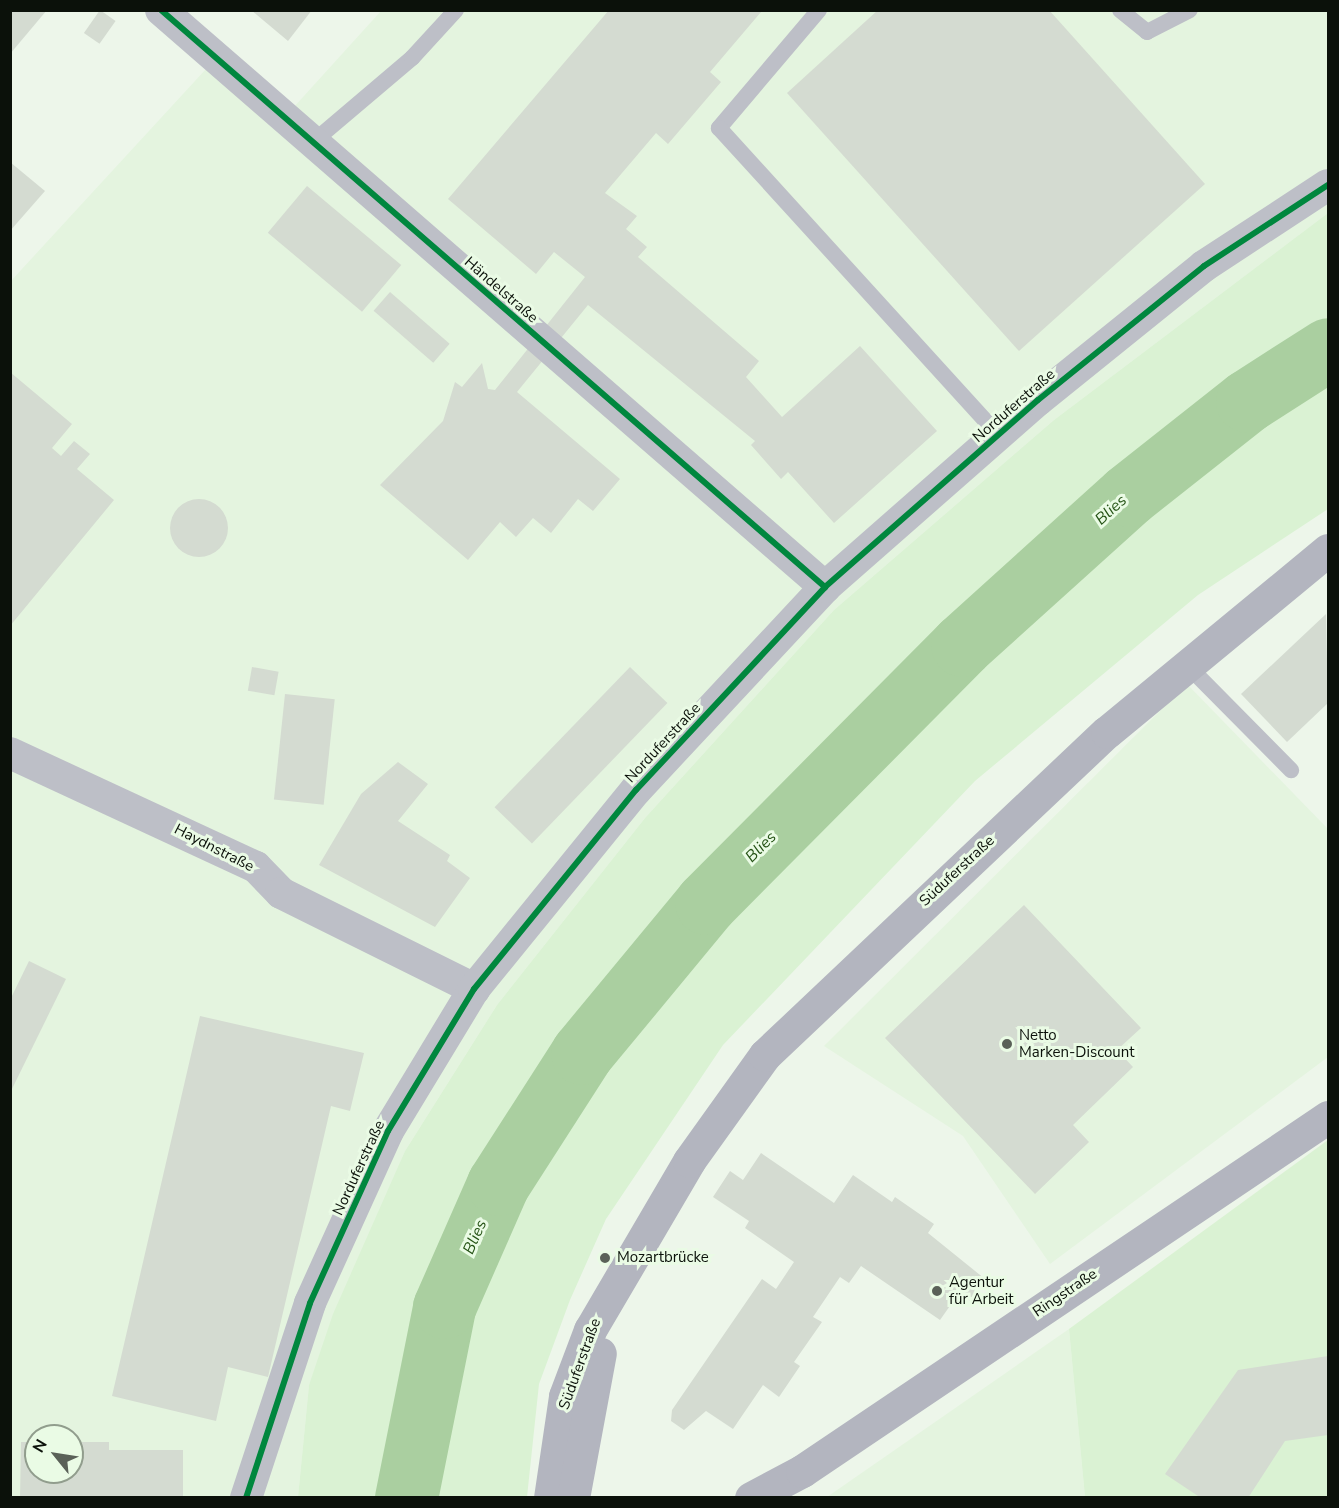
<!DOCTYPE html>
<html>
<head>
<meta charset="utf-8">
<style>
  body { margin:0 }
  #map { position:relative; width:1339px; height:1508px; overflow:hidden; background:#edf6ea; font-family:"Nunito Sans",sans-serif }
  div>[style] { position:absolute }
  .built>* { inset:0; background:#e4f4df }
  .green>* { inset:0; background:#daf2d3 }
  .river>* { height:63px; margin:-31.5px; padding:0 31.5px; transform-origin:31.5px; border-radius:31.5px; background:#aacfa0 }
  .building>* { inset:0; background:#d4dbd1; transform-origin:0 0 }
  .round { border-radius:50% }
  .lane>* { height:16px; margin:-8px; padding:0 8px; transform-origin:8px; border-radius:8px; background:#bdbfc7 }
  .street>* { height:32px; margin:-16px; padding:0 16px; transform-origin:16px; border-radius:16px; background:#bdbfc7 }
  .secondary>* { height:33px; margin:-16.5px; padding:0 16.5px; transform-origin:16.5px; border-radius:16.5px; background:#b3b5bf }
  .cycleway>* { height:6px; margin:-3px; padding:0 3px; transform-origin:3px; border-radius:3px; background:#00873e }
  .dots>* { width:16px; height:16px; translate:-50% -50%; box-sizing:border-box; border:3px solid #eafbe5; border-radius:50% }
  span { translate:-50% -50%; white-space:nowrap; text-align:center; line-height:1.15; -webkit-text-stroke:6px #eafbe5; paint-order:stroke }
  .street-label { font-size:15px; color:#0b110a }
  .poi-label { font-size:15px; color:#0b110a }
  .left { translate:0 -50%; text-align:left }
  .water-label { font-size:16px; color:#245214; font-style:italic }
  .frame { position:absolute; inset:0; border:12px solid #0b110a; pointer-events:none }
  .north { position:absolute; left:24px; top:1424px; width:60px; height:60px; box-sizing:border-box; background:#eafbe5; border:2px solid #919d8d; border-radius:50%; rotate:300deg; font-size:16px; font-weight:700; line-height:24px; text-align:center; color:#0b110a }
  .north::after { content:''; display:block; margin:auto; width:21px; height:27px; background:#5a6158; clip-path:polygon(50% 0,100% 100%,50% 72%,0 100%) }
</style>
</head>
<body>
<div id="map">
  <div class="built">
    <i style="clip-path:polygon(evenodd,381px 11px,1328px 11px,1328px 213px,1054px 420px,834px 610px,645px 818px,497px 1005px,405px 1151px,309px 1385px,298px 1497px,11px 1497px,10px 282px,206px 69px,274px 129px,381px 11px,36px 1436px,72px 1436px,72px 1472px,36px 1472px,36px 1436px)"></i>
    <i style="clip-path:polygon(1187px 684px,1328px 829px,1328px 1057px,1050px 1264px,963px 1136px,824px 1046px)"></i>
    <i style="clip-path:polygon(1069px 1329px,1085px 1497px,827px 1497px)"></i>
  </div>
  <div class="green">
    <i style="clip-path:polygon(1328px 213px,1328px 509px,1198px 595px,975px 781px,723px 1045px,606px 1219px,570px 1300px,539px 1384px,527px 1497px,298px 1497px,309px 1385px,333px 1314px,405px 1151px,497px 1005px,645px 818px,834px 610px,1054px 420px)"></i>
    <i style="clip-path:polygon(1328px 1140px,1328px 1497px,1085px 1497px,1069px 1329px)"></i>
  </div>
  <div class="river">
    <i style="left:406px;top:1498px;width:195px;rotate:-78.7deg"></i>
    <i style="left:444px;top:1307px;width:134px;rotate:-66.3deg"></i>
    <i style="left:498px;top:1184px;width:156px;rotate:-57.3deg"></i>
    <i style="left:582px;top:1053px;width:195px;rotate:-50.4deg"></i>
    <i style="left:706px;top:903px;width:363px;rotate:-45.2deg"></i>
    <i style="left:962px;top:645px;width:224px;rotate:-42.1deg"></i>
    <i style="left:1128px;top:495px;width:152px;rotate:-38.3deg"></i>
    <i style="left:1247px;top:401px;width:96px;rotate:-32.7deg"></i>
  </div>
  <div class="building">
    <i style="clip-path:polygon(10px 10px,47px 10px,10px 54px)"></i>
    <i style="left:100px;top:10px;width:19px;height:28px;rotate:35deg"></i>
    <i style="clip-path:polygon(251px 10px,312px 10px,288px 41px)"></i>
    <i style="clip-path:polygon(609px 10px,761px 12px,710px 72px,721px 82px,668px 144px,656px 133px,605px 193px,637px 216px,626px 229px,647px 247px,638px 257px,759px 361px,746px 377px,782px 417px,860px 346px,937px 431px,834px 523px,788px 472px,781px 479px,751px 445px,755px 441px,588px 305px,517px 392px,620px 479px,593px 511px,578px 499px,551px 533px,533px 518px,516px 537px,500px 522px,468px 560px,380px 485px,443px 421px,455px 382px,462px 387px,482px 363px,488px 389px,495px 390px,585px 277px,554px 252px,536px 274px,448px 199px)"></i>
    <i style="clip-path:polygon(878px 10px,1049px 10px,1205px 184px,1019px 351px,787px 93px)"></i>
    <i style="clip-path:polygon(10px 162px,45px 191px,10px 231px)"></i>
    <i style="left:307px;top:186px;width:123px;height:61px;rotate:40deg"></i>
    <i style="left:390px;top:292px;width:79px;height:25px;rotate:41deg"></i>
    <i style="clip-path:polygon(10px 372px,72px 424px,52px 448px,61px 456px,74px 441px,90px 454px,77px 469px,114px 500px,10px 626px)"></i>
    <i class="round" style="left:170px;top:499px;width:58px;height:58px"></i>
    <i style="clip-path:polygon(1326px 614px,1328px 703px,1287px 742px,1241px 694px)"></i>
    <i style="left:252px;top:667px;width:27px;height:24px;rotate:10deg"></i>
    <i style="left:630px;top:667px;width:52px;height:195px;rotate:44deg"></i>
    <i style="left:285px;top:694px;width:50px;height:106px;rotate:6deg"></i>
    <i style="clip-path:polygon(398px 762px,428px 784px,398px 821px,450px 855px,447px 861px,470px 878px,435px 927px,319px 865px,361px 794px)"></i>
    <i style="clip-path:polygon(1024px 905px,1141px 1028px,1117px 1050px,1133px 1067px,1073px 1125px,1089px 1142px,1035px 1194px,885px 1038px)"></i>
    <i style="clip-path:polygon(29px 961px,66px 979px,10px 1093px,10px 1000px)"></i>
    <i style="clip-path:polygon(200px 1016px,364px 1053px,350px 1111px,331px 1106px,268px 1377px,228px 1367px,216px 1421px,112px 1396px)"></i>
    <i style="clip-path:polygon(761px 1153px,834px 1203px,853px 1175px,892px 1202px,895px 1197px,934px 1224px,928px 1233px,985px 1279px,970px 1301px,959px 1293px,940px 1320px,861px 1266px,849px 1283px,840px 1277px,813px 1317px,822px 1322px,794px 1362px,800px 1366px,779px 1397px,763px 1385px,733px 1429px,706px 1411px,684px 1430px,671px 1421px,672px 1410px,762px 1279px,776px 1289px,794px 1262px,745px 1228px,749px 1221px,713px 1197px,730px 1171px,743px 1180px)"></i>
    <i style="clip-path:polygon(1328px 1356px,1328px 1435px,1285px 1441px,1248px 1498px,1201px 1498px,1165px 1474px,1238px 1370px)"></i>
    <i style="clip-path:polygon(21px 1442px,36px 1442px,36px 1472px,72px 1472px,72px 1442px,109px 1442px,109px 1450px,183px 1450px,183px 1498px,20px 1498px)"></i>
  </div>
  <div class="lane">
    <i style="left:819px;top:10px;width:155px;rotate:130.3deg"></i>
    <i style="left:719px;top:128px;width:415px;rotate:47.7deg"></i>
    <i style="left:1120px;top:10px;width:35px;rotate:39deg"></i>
    <i style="left:1147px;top:32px;width:48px;rotate:-27.1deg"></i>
    <i style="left:313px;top:142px;width:130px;rotate:-40.3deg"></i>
    <i style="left:412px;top:58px;width:65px;rotate:-47.5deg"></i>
    <i style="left:1185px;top:663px;width:151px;rotate:45.3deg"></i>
  </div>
  <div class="street">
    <i style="left:161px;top:10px;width:880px;rotate:40.99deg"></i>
    <i style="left:10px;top:753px;width:271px;rotate:24.9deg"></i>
    <i style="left:256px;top:867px;width:36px;rotate:46deg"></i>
    <i style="left:281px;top:893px;width:216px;rotate:26.4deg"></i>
    <i style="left:246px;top:1498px;width:205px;rotate:-71.8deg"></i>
    <i style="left:310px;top:1303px;width:189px;rotate:-65.6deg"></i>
    <i style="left:388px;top:1131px;width:166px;rotate:-58.8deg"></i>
    <i style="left:474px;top:989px;width:257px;rotate:-50.9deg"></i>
    <i style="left:636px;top:790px;width:277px;rotate:-47deg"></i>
    <i style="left:825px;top:587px;width:283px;rotate:-41.3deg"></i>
    <i style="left:1038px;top:400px;width:213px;rotate:-38.9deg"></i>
    <i style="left:1204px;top:266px;width:148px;rotate:-33.2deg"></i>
  </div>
  <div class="secondary">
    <i style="left:550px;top:1498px;width:103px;rotate:-81.6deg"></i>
    <i style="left:565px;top:1396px;width:71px;rotate:-69.3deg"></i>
    <i style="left:590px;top:1330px;width:196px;rotate:-59.6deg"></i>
    <i style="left:689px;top:1161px;width:130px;rotate:-54.4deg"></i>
    <i style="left:765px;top:1055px;width:470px;rotate:-43.4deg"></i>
    <i style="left:1107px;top:732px;width:286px;rotate:-39.5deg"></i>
    <i style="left:573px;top:1498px;width:147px;rotate:-79.5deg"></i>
    <i style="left:751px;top:1498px;width:58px;rotate:-27.9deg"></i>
    <i style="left:802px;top:1471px;width:634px;rotate:-33.94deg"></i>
  </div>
  <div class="cycleway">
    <i style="left:161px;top:10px;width:880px;rotate:40.99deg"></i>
    <i style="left:246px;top:1498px;width:205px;rotate:-71.8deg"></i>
    <i style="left:310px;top:1303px;width:189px;rotate:-65.6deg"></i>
    <i style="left:388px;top:1131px;width:166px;rotate:-58.8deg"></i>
    <i style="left:474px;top:989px;width:257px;rotate:-50.9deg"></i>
    <i style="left:636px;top:790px;width:277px;rotate:-47deg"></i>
    <i style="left:825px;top:587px;width:283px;rotate:-41.3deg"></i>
    <i style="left:1038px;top:400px;width:213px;rotate:-38.9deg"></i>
    <i style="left:1204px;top:266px;width:148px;rotate:-33.2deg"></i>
  </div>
  <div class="dots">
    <i style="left:1007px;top:1044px;background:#5a6158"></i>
    <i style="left:605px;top:1258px;background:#5a6158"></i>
    <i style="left:937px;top:1291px;background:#5a6158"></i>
  </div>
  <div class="street-label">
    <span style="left:501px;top:290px;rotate:41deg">Händelstraße</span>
    <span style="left:1014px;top:406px;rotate:-41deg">Norduferstraße</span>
    <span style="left:663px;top:743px;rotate:-47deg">Norduferstraße</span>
    <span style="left:214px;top:848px;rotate:27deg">Haydnstraße</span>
    <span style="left:957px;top:871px;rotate:-43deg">Süduferstraße</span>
    <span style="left:359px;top:1168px;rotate:-65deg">Norduferstraße</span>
    <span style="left:1065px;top:1293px;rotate:-34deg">Ringstraße</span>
    <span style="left:580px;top:1364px;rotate:-70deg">Süduferstraße</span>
  </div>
  <div class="poi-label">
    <span class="left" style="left:1019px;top:1044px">Netto<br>Marken-Discount</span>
    <span class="left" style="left:617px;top:1258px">Mozartbrücke</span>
    <span class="left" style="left:949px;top:1291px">Agentur<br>für Arbeit</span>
  </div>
  <div class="water-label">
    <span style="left:1111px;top:510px;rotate:-42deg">Blies</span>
    <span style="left:761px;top:847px;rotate:-45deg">Blies</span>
    <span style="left:475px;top:1237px;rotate:-66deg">Blies</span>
  </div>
  <div class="frame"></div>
  <div class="north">N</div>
</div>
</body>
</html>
